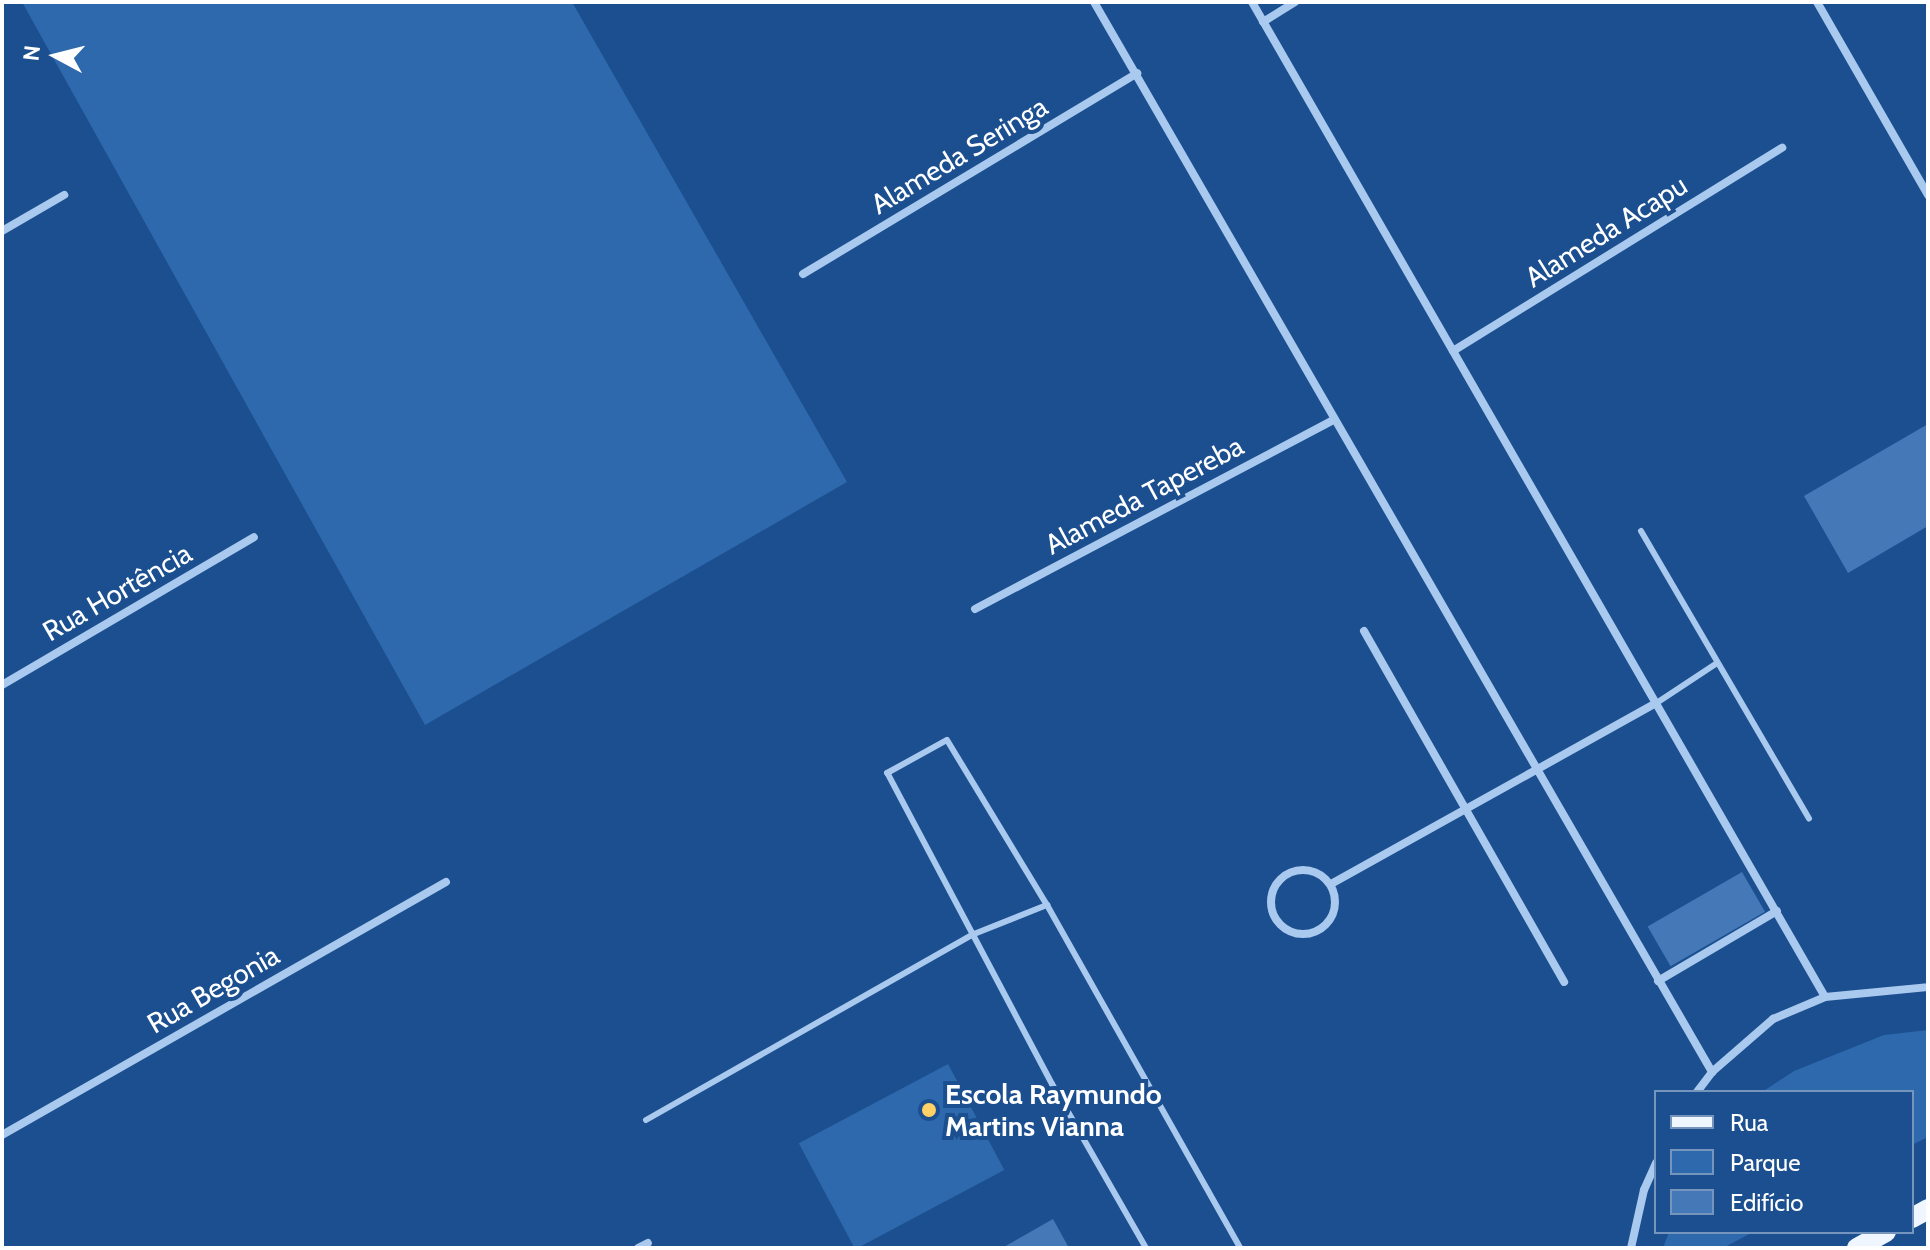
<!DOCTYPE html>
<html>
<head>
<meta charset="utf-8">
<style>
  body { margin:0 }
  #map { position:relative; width:1930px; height:1250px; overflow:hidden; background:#1b4f8f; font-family:Cabin,sans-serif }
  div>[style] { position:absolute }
  .green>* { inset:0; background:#2e69ad; transform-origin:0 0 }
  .building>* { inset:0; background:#4478b7; transform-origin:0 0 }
  .lane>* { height:6px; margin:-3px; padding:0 3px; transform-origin:3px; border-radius:3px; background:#a9c9ee }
  .street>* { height:8px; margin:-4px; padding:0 4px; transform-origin:4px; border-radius:4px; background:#a9c9ee }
  .street>.ring { margin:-4px; padding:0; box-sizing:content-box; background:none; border:8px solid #a9c9ee; border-radius:50% }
  .primary>* { height:20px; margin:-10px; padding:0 10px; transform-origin:10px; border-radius:10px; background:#f0f6ff }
  .dots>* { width:22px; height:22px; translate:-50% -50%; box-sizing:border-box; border:4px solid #1b4f8f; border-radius:50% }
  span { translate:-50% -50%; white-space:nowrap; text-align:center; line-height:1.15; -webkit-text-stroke:8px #1b4f8f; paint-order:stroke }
  .street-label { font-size:28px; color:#fff }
  .poi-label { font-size:28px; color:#fff; font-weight:700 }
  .left { translate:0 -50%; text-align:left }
  .frame { position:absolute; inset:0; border:4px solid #fff; pointer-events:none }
  .legend { position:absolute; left:1654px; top:1090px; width:260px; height:144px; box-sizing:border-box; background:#1b4f8f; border:2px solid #7695bc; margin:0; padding:10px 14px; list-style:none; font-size:24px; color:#fff }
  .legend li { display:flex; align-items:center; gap:16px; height:40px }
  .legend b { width:40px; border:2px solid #7695bc }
  .north { position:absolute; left:16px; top:16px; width:80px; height:80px; -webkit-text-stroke:6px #1b4f8f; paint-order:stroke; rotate:277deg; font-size:22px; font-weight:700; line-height:32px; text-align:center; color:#fff }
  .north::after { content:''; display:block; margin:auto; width:28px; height:36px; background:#fff; clip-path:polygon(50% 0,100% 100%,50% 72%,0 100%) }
</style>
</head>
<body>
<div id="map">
  <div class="green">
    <i style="clip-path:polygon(22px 2px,572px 2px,847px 482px,425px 725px)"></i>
    <i style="clip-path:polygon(1928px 1030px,1928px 1137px,1912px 1145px,1912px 1092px,1762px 1092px,1794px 1071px,1884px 1035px)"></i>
    <i style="left:948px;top:1064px;width:120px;height:169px;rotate:62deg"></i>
    <i style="clip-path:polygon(1669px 1232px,1753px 1232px,1723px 1248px,1663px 1248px)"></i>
  </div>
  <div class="building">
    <i style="clip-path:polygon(1928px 424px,1928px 526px,1848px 573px,1804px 496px)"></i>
    <i style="left:1742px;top:872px;width:46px;height:109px;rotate:60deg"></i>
    <i style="clip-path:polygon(1053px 1219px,1069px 1248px,1002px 1248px)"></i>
  </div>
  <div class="lane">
    <i style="left:1641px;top:531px;width:333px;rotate:59.7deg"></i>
    <i style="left:1655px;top:704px;width:74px;rotate:-33.5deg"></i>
    <i style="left:646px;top:1120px;width:377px;rotate:-29.6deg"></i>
    <i style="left:974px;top:934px;width:79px;rotate:-21.7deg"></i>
    <i style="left:1146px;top:1248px;width:189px;rotate:-119.8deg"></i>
    <i style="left:1052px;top:1084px;width:352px;rotate:-117.9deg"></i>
    <i style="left:887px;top:773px;width:68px;rotate:-28.8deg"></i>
    <i style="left:947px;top:740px;width:193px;rotate:58.8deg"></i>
    <i style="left:1047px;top:905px;width:394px;rotate:60.6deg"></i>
  </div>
  <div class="street">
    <i style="left:1094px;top:2px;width:1236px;rotate:59.99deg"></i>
    <i style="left:1252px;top:2px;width:1148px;rotate:60.06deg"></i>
    <i style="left:1817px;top:2px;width:223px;rotate:60.1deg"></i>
    <i style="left:1263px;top:22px;width:38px;rotate:-32deg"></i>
    <i style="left:2px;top:231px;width:72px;rotate:-30.1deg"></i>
    <i style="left:803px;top:274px;width:390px;rotate:-31deg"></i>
    <i style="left:1453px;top:351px;width:387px;rotate:-31.7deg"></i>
    <i style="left:975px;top:609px;width:406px;rotate:-27.8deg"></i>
    <i style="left:1364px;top:631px;width:404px;rotate:60.3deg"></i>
    <i style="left:2px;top:685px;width:292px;rotate:-30.4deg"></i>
    <i class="ring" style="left:1271px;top:870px;width:56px;height:56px"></i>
    <i style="left:1331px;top:884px;width:371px;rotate:-29.1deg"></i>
    <i style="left:1658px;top:981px;width:138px;rotate:-30.5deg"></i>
    <i style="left:1697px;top:1092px;width:25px;rotate:-53deg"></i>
    <i style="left:1712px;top:1072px;width:81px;rotate:-41deg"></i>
    <i style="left:1773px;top:1019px;width:56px;rotate:-22.9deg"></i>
    <i style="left:1825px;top:997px;width:103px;rotate:-5.5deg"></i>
    <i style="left:2px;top:1135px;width:511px;rotate:-29.68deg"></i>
    <i style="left:638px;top:1248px;width:11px;rotate:-27deg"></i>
    <i style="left:1631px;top:1248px;width:59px;rotate:-77.4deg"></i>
    <i style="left:1644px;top:1190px;width:30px;rotate:-66deg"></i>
  </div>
  <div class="primary">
    <i style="left:1912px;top:1218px;width:18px;rotate:-29deg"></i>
    <i style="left:1857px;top:1248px;width:33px;rotate:-29deg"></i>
  </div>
  <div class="dots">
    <i style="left:929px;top:1110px;background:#ffd166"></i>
  </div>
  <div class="street-label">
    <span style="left:959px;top:155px;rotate:-31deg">Alameda Seringa</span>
    <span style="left:1606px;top:231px;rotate:-32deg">Alameda Acapu</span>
    <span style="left:1144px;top:495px;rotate:-28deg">Alameda Tapereba</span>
    <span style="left:117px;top:592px;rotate:-30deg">Rua Hortência</span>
    <span style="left:213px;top:989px;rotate:-30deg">Rua Begonia</span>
  </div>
  <div class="poi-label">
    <span class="left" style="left:945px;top:1110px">Escola Raymundo<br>Martins Vianna</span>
  </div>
  <div class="frame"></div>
  <ul class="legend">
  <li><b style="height:10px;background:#f0f6ff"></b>Rua</li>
  <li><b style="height:22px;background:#2e69ad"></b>Parque</li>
  <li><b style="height:22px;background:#4478b7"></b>Edifício</li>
  </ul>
  <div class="north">N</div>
</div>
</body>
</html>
